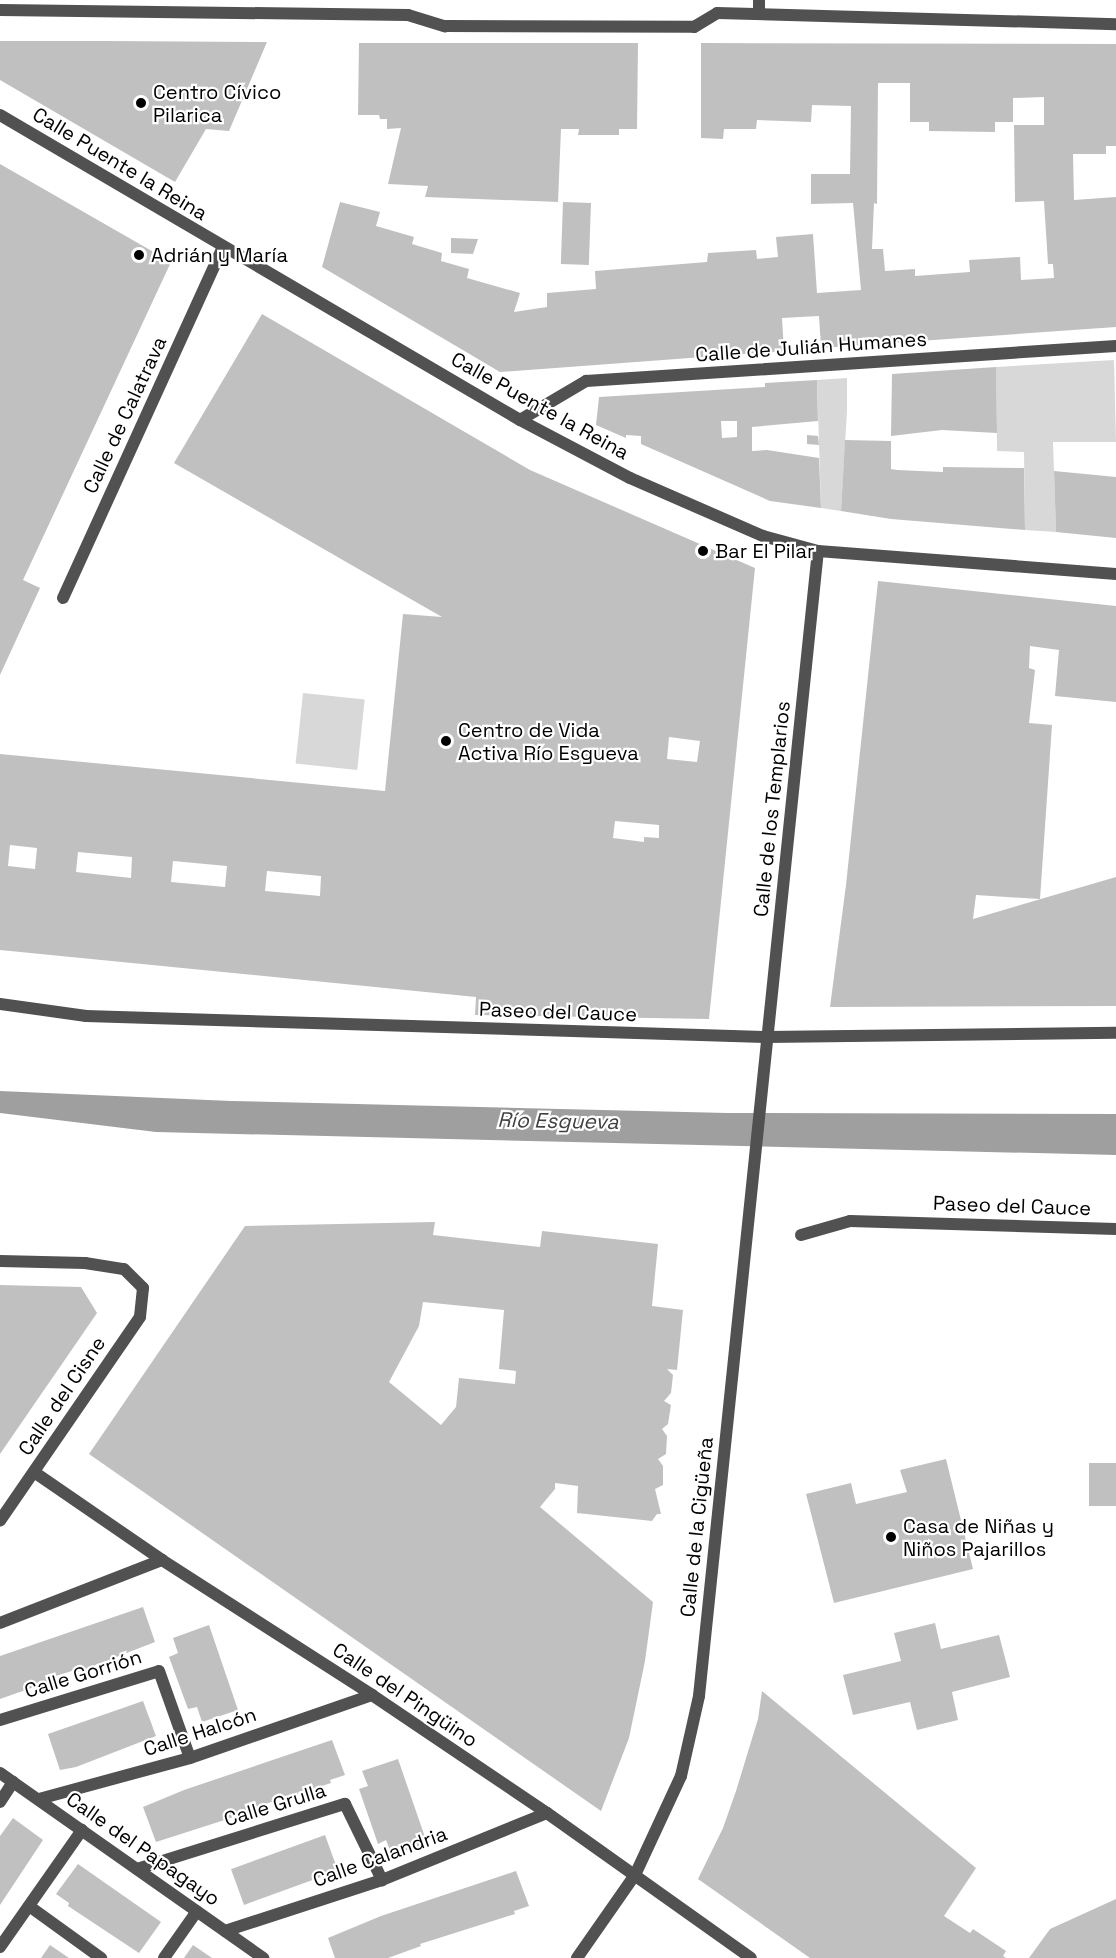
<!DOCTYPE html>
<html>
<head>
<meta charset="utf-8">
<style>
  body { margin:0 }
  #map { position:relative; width:1116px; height:1958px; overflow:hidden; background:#fff; font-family:"Space Grotesk",sans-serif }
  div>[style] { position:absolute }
  .green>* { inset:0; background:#d8d8d8; transform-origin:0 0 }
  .water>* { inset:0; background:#9f9f9f }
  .building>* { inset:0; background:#c0c0c0; transform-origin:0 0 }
  .street>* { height:12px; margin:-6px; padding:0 6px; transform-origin:6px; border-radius:6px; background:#515151 }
  .dots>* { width:16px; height:16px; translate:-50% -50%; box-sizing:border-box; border:3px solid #fff; border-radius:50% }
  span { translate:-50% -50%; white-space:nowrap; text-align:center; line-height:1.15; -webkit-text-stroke:4.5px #fff; paint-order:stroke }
  .poi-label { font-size:20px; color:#000 }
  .left { translate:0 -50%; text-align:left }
  .street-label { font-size:20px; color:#000 }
  .water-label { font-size:21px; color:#404040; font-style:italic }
</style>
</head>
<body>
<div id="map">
  <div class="green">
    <i style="clip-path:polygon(1114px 360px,1116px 442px,1053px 442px,1056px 532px,1025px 530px,1024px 452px,997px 451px,996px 367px)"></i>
    <i style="clip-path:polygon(847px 378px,847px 411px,841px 511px,821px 508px,817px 380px)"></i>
    <i style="left:303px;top:693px;width:62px;height:71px;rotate:6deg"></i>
  </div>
  <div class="water">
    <i style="clip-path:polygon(0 1091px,231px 1101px,727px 1113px,1116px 1114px,1116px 1155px,156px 1132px,0 1113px)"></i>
  </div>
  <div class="building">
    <i style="clip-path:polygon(0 41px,107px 41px,267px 42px,229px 131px,206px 129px,175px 182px,0 80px)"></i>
    <i style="clip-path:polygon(359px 43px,638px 43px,637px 129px,619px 129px,619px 135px,578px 135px,579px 129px,561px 129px,558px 202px,425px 197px,428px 186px,388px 184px,401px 128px,387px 129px,387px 119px,380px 119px,379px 115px,358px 115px)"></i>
    <i style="clip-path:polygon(evenodd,701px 43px,1116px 44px,1116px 146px,1106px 146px,1106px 154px,1073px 154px,1074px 200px,1116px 197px,1116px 327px,821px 348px,819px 316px,782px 318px,784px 351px,500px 372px,322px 267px,340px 202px,380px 212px,376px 226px,414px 237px,412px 244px,442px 253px,441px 261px,469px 269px,467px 278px,520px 293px,514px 312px,547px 307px,547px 293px,596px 289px,595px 271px,707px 262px,708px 253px,756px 250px,757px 259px,778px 257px,776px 237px,813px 234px,817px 293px,861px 290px,853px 203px,811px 204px,811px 174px,850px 174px,851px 106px,812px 105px,811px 122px,757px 120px,756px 129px,724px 129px,723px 139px,701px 138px,701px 43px,878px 83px,910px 83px,910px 122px,929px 122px,929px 131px,995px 132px,995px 122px,1013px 122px,1013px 98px,1044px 97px,1044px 125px,1014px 125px,1015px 202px,1044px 201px,1048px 264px,1053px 264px,1054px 278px,1021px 280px,1020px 257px,969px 260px,970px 272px,915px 276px,915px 269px,885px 271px,883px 249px,872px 249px,874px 203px,877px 204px,878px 83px)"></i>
    <i style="clip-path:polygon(0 164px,171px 262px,23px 580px,40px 588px,0 675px)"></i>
    <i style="left:563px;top:202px;width:28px;height:62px;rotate:2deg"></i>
    <i style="clip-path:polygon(451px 238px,478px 239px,473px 254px,451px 253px)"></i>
    <i style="clip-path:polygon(evenodd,262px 314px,530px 470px,755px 568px,709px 1019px,475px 1015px,476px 997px,0 950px,0 754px,385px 791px,403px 614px,442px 617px,174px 463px,262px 314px,669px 737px,700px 741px,697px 762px,667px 759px,669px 737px,262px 314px,615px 821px,659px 825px,659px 838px,644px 837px,644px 842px,613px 838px,615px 821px,262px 314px,10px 845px,37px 848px,35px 869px,8px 866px,10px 845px,262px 314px,78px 852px,132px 857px,131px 878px,76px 872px,78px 852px,262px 314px,173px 861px,227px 866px,225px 887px,171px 882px,173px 861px,262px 314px,267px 871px,321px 876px,320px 896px,265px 891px,267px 871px)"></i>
    <i style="clip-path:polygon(996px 367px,997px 433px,942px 430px,891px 436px,892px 374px)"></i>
    <i style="clip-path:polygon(evenodd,817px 380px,818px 421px,752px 427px,752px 451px,767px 450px,819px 458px,821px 508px,770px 501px,641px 444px,641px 436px,626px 435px,626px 438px,596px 425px,599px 397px,765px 387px,765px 383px,817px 380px,721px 421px,737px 421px,737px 437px,722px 438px,721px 421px)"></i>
    <i style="clip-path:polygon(807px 435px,818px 436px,819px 445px,807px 444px)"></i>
    <i style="clip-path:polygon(845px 440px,891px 441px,891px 469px,897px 470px,943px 472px,943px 467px,1024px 468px,1025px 530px,891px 519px,841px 511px)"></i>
    <i style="clip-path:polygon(1054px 471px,1116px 477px,1116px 538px,1056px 532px)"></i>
    <i style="clip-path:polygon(878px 581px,1116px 606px,1116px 702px,1055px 696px,1059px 650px,1030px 646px,1029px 668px,1035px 670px,1029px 723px,1052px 725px,1040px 899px,976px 895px,973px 919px,1116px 877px,1116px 1006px,830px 1007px,846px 885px)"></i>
    <i style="clip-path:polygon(evenodd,435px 1222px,433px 1235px,540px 1247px,542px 1231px,658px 1244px,652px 1306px,683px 1310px,677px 1370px,667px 1369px,673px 1375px,671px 1393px,664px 1401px,671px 1405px,668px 1424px,662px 1429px,667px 1436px,666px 1454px,658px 1459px,663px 1466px,663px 1485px,655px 1489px,661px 1514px,657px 1514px,652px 1521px,577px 1513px,578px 1486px,555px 1483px,555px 1489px,540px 1507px,653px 1602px,645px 1661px,629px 1738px,601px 1811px,89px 1454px,245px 1226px,435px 1222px,423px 1302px,504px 1310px,499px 1369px,516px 1371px,515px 1384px,459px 1378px,456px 1407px,441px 1425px,389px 1382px,419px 1326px,423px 1302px)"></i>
    <i style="clip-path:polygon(0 1285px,81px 1287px,97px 1313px,0 1454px)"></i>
    <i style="clip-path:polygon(946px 1459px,973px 1569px,834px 1603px,806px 1494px,851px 1483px,856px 1504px,907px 1492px,900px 1470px)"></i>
    <i style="left:1089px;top:1463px;width:27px;height:43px"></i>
    <i style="clip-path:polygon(143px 1607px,155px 1642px,75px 1673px,75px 1670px,46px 1679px,48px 1682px,0 1699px,0 1656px)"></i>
    <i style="clip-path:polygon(935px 1623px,941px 1649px,999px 1635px,1010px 1677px,952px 1692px,958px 1720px,917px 1730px,910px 1702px,853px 1715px,843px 1675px,901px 1661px,894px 1633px)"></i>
    <i style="clip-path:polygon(209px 1625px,238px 1710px,202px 1722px,197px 1707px,188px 1709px,169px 1657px,178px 1653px,173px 1638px)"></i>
    <i style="clip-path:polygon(762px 1691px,976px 1868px,944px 1916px,970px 1933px,973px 1929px,1006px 1951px,1003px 1956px,1006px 1958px,810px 1958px,698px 1879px,723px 1828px,736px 1791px,758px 1719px)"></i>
    <i style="clip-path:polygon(143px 1701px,156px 1736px,76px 1767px,60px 1770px,48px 1734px)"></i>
    <i style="clip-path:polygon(332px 1740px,345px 1775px,330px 1780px,331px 1783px,249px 1809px,237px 1814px,237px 1816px,156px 1842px,143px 1807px,184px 1790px)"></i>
    <i style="clip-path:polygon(398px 1759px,427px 1843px,392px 1855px,386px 1840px,378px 1844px,359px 1789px,368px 1786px,362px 1771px)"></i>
    <i style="clip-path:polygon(13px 1818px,43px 1840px,0 1905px,0 1836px)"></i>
    <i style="left:325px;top:1835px;width:38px;height:100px;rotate:70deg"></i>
    <i style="clip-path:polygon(78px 1864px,161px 1922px,139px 1953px,68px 1906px,69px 1903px,56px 1894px)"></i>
    <i style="clip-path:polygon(516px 1871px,529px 1906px,514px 1911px,515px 1914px,420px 1944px,421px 1946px,388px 1958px,335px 1958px,328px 1938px,381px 1916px)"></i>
    <i style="clip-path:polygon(1116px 1899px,1116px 1958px,1029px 1958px,1050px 1929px)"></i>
    <i style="clip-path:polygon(50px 1945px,69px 1958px,41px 1958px)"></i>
    <i style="clip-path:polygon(193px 1945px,212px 1958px,184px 1958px)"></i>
  </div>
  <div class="street">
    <i style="left:759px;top:0;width:14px;rotate:90deg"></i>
    <i style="left:0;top:10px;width:408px;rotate:0.7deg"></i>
    <i style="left:408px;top:15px;width:39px;rotate:17deg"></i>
    <i style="left:445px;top:26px;width:249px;rotate:0.2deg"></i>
    <i style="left:694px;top:27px;width:27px;rotate:-31deg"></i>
    <i style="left:717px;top:13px;width:399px;rotate:1.6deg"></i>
    <i style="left:0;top:115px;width:603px;rotate:30.39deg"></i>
    <i style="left:520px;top:420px;width:124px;rotate:27.8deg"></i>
    <i style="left:630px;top:478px;width:145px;rotate:23.6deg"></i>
    <i style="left:763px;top:536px;width:57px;rotate:15.3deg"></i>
    <i style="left:818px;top:551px;width:299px;rotate:4.4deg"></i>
    <i style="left:520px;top:420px;width:77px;rotate:-30.6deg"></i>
    <i style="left:586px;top:381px;width:531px;rotate:-3.78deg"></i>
    <i style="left:63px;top:598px;width:386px;rotate:-65.5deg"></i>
    <i style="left:0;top:1004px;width:87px;rotate:7.9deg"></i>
    <i style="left:86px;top:1016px;width:680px;rotate:1.77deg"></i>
    <i style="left:766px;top:1037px;width:350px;rotate:-0.7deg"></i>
    <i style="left:801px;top:1235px;width:51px;rotate:-15.9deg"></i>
    <i style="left:850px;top:1221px;width:266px;rotate:1.7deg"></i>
    <i style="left:0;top:1261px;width:85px;rotate:1.3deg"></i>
    <i style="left:85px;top:1263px;width:39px;rotate:9deg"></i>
    <i style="left:124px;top:1269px;width:27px;rotate:45deg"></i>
    <i style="left:143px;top:1288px;width:29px;rotate:96deg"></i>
    <i style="left:140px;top:1317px;width:247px;rotate:124.5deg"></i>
    <i style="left:34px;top:1472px;width:155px;rotate:34.5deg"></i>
    <i style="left:162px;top:1560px;width:250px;rotate:32.7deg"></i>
    <i style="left:372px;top:1695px;width:211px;rotate:34deg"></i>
    <i style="left:547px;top:1813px;width:250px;rotate:35.4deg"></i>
    <i style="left:0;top:1623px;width:174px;rotate:-21.3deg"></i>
    <i style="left:0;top:1720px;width:166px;rotate:-17.1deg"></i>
    <i style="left:159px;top:1671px;width:92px;rotate:70.4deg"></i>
    <i style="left:0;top:1773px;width:322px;rotate:35.1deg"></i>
    <i style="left:39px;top:1799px;width:156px;rotate:-15.2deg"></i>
    <i style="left:190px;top:1758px;width:193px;rotate:-19.1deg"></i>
    <i style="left:0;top:1802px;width:24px;rotate:-57deg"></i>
    <i style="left:137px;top:1869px;width:218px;rotate:-17.4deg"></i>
    <i style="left:345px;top:1804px;width:85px;rotate:64deg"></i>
    <i style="left:29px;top:1906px;width:89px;rotate:35.8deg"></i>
    <i style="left:225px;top:1931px;width:165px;rotate:-18deg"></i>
    <i style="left:382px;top:1880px;width:178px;rotate:-22.1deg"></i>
    <i style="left:0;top:1947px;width:143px;rotate:-55deg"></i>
    <i style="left:164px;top:1958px;width:57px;rotate:-54.9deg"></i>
    <i style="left:577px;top:1958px;width:101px;rotate:-55.1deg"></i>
    <i style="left:635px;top:1875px;width:109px;rotate:-65.1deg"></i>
    <i style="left:681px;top:1776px;width:82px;rotate:-77.3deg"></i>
    <i style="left:699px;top:1696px;width:1151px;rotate:-84.07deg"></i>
  </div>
  <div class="dots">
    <i style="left:141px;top:103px;background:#000"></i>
    <i style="left:139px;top:255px;background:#000"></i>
    <i style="left:703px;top:551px;background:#000"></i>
    <i style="left:446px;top:741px;background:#000"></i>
    <i style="left:891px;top:1537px;background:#000"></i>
  </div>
  <div class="poi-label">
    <span class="left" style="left:153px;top:104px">Centro Cívico<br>Pilarica</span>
    <span class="left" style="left:151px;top:255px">Adrián y María</span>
    <span class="left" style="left:715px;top:551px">Bar El Pilar</span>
    <span class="left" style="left:458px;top:742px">Centro de Vida<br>Activa Río Esgueva</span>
    <span class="left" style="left:903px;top:1538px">Casa de Niñas y<br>Niños Pajarillos</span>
  </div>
  <div class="street-label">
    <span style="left:120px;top:164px;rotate:31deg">Calle Puente la Reina</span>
    <span style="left:811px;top:347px;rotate:-4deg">Calle de Julián Humanes</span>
    <span style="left:540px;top:406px;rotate:29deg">Calle Puente la Reina</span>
    <span style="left:125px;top:415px;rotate:-65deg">Calle de Calatrava</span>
    <span style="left:772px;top:809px;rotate:-84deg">Calle de los Templarios</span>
    <span style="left:558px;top:1012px;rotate:2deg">Paseo del Cauce</span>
    <span style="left:1012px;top:1206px;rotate:2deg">Paseo del Cauce</span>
    <span style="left:62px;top:1396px;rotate:-56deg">Calle del Cisne</span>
    <span style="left:697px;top:1527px;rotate:-84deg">Calle de la Cigüeña</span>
    <span style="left:83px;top:1674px;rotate:-17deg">Calle Gorrión</span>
    <span style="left:405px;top:1695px;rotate:34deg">Calle del Pingüino</span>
    <span style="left:200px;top:1732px;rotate:-18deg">Calle Halcón</span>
    <span style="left:275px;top:1805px;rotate:-17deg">Calle Grulla</span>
    <span style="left:143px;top:1849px;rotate:35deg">Calle del Papagayo</span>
    <span style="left:380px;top:1857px;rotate:-20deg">Calle Calandria</span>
  </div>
  <div class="water-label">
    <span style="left:558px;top:1121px;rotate:1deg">Río Esgueva</span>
  </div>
</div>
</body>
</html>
